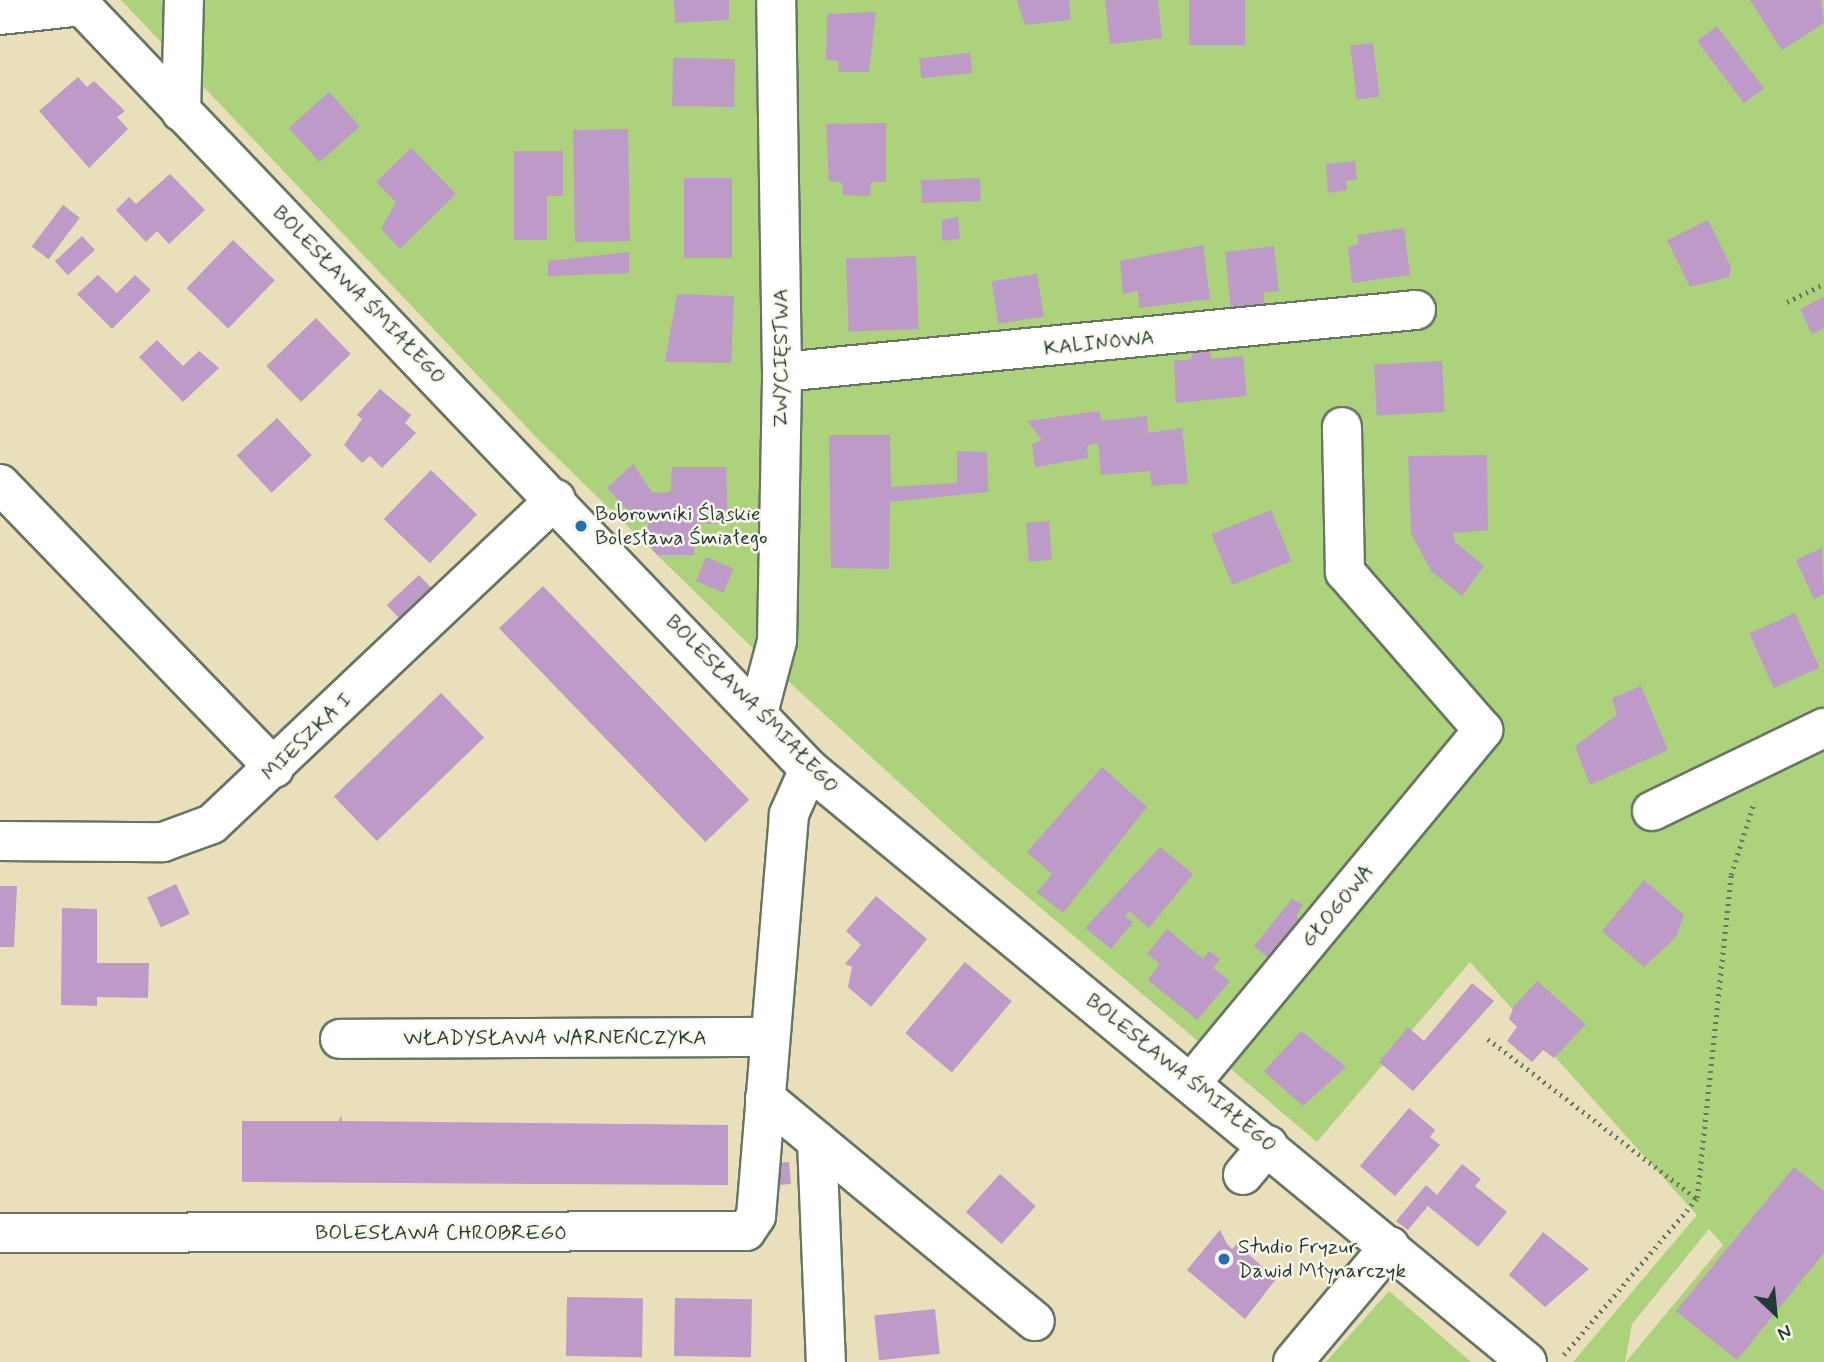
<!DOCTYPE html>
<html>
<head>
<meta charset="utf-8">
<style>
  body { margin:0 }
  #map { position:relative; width:1824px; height:1362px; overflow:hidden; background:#e9dfba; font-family:Mynerve,sans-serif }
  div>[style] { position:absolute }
  .green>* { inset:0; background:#acd27c }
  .building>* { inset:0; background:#bd9ac7; transform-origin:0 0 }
  .path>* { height:4.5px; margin-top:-2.25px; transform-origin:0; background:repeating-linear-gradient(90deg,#667663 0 2px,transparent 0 7px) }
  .roads { filter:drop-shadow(2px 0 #667663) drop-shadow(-2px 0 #667663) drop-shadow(0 2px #667663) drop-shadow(0 -2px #667663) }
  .minor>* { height:38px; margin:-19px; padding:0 19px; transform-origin:19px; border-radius:19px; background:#fff }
  .dots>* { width:19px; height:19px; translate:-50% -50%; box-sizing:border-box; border:4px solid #fbf7ec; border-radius:50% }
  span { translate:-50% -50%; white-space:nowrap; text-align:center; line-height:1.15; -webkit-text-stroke:5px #fbf7ec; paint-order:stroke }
  .street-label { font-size:21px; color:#1f3d34 }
  .poi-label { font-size:21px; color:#1f3d34 }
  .left { translate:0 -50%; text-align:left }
  .north { position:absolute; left:1740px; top:1278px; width:70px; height:70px; -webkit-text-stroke:5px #fbf7ec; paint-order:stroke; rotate:154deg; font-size:19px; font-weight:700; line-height:28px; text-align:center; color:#1f3d34 }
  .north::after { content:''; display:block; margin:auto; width:24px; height:32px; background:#1f3d34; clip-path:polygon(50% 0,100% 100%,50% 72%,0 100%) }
</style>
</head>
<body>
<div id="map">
  <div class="green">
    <i style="clip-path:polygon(121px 0,1824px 0,1824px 1362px,1626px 1362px,1723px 1245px,1709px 1229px,1632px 1324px,1625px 1362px,1573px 1362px,1697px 1215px,1470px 962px,1317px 1142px,983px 859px,766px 661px,538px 439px)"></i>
    <i style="clip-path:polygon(1389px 1291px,1471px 1362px,1326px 1362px)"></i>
  </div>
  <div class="building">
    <i style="clip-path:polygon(674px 0,729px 0,729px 20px,675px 23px)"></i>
    <i style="clip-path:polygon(1017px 0,1069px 0,1071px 20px,1025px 25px)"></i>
    <i style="clip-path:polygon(1105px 0,1158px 0,1162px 38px,1110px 44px)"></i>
    <i style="left:1189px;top:0;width:56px;height:45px"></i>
    <i style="clip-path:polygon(1750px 0,1821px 0,1824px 23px,1782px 50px)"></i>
    <i style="clip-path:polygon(876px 12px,869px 72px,839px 72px,838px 61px,826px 60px,827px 14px)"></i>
    <i style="left:1717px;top:26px;width:78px;height:25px;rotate:53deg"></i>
    <i style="left:1373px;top:43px;width:54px;height:23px;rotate:83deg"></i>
    <i style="left:970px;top:53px;width:20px;height:51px;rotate:84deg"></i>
    <i style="left:735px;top:59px;width:48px;height:62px;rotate:91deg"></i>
    <i style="clip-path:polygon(78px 77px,87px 87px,94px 81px,125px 111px,117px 117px,128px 129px,89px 168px,39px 111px)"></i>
    <i style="left:329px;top:92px;width:46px;height:54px;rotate:48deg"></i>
    <i style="clip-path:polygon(886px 123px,886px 182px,871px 182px,870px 196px,843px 195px,842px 183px,829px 181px,826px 124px)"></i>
    <i style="left:628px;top:129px;width:112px;height:55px;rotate:89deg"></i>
    <i style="clip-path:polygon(411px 148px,456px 194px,400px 249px,381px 229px,396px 202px,376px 182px)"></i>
    <i style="clip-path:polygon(514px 151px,563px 151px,563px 196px,547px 196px,547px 240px,514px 240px)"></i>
    <i style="clip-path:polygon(1355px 161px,1357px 180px,1346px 181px,1347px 190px,1328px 193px,1326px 164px)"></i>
    <i style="clip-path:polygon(170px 174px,205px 210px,169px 244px,157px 231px,146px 242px,116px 210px,129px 197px,136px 204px)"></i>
    <i style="left:684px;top:178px;width:48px;height:80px"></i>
    <i style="left:980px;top:178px;width:23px;height:59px;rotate:88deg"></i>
    <i style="left:63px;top:205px;width:21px;height:52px;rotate:37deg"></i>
    <i style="clip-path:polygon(958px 217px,960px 239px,942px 241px,942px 220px)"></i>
    <i style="clip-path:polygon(1708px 220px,1731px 267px,1729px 277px,1690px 287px,1667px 240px)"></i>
    <i style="clip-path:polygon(1404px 228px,1410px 275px,1352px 283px,1348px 247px,1359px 244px,1357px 235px)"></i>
    <i style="left:82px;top:236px;width:19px;height:37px;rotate:47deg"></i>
    <i style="left:233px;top:240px;width:58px;height:67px;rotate:44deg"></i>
    <i style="clip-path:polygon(1203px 245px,1210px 299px,1139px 308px,1138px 291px,1123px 294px,1120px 261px)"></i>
    <i style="clip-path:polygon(1274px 246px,1279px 291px,1264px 292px,1264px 306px,1231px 310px,1225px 252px)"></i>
    <i style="clip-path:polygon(629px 252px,629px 273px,548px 276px,548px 261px)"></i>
    <i style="left:916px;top:256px;width:73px;height:70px;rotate:88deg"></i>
    <i style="left:1037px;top:274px;width:43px;height:46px;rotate:81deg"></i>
    <i style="clip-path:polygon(98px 275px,117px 293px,135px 275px,151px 290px,112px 329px,77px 294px)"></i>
    <i style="clip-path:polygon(677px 294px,734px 296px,731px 363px,665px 362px)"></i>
    <i style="clip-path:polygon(1824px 297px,1824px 328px,1812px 334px,1800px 309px)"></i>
    <i style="left:316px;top:318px;width:50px;height:69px;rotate:46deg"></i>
    <i style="clip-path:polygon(157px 340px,183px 366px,199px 351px,219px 368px,183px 402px,139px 357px)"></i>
    <i style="clip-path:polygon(1209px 347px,1211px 359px,1243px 356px,1247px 396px,1176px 403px,1174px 361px,1192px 359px,1191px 348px)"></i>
    <i style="left:1442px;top:361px;width:51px;height:68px;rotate:87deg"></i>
    <i style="clip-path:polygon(380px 389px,411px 415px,405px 423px,416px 433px,382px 468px,370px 456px,362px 463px,344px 445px,362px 419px,357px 415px)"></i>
    <i style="clip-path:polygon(1099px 411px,1102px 421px,1147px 416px,1148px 433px,1182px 428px,1188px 483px,1152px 486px,1150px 471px,1101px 475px,1098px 443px,1087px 446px,1088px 458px,1035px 467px,1032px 444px,1042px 440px,1027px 421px)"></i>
    <i style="left:277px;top:418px;width:51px;height:55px;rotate:47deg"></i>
    <i style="clip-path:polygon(829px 435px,890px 435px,891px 487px,957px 483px,957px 451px,987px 452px,988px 492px,890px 502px,889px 569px,831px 568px)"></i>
    <i style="clip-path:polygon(1487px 455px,1488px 530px,1453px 533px,1455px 542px,1484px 566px,1462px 596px,1431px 571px,1411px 533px,1408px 456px)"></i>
    <i style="clip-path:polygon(633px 464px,652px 492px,664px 493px,671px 491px,672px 467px,726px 467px,728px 523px,695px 524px,694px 555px,657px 555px,648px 544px,648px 521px,638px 521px,607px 488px)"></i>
    <i style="left:431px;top:470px;width:64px;height:68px;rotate:44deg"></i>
    <i style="left:1271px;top:510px;width:55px;height:64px;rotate:68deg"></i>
    <i style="left:1049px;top:521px;width:39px;height:23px;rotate:86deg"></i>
    <i style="clip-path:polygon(1822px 548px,1824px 594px,1814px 599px,1796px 560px)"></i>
    <i style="left:706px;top:557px;width:30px;height:26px;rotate:23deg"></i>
    <i style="left:419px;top:575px;width:21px;height:44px;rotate:47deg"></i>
    <i style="left:543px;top:586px;width:297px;height:61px;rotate:46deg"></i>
    <i style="left:1795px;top:613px;width:60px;height:50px;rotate:66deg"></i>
    <i style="clip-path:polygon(1641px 686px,1668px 750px,1590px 785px,1575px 746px,1617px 715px,1612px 698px)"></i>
    <i style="left:441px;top:693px;width:62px;height:149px;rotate:46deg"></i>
    <i style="clip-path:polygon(1102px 767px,1147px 807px,1063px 913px,1037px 892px,1052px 874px,1027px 852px)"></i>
    <i style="clip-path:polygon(1160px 847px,1193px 874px,1149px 928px,1129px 911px,1125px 917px,1133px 922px,1111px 949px,1085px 928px)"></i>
    <i style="clip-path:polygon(1644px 880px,1684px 915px,1676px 937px,1644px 967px,1602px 931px)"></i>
    <i style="left:176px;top:884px;width:33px;height:32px;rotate:65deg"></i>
    <i style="clip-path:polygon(0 886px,17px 886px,14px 947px,0 947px)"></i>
    <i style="clip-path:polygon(876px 896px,927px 939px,871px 1007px,848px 987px,852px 967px,845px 964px,861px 945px,846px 931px)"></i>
    <i style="clip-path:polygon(1292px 899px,1303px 905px,1296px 916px,1303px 923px,1272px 961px,1254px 946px)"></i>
    <i style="clip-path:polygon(62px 908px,97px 909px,97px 963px,149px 963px,148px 998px,97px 997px,97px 1006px,61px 1005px)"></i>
    <i style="clip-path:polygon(1167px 929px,1203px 959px,1209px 951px,1220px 959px,1213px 968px,1230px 981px,1197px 1020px,1148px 980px,1160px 964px,1147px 954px)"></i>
    <i style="left:965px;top:962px;width:61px;height:93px;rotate:40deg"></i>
    <i style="clip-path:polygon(1537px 981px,1586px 1024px,1554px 1058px,1543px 1050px,1532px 1062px,1507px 1041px,1517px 1027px,1509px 1019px,1514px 1006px)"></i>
    <i style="clip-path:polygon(1472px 983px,1494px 1001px,1413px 1091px,1379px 1062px,1408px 1027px,1424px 1041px)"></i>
    <i style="clip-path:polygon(1301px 1031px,1346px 1067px,1303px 1106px,1264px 1071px)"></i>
    <i style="clip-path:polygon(1409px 1108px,1435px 1130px,1430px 1137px,1440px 1145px,1395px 1196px,1360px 1166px)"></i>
    <i style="clip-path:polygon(341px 1115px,342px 1121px,728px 1125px,728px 1185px,242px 1182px,242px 1121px,339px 1121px)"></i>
    <i style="left:789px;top:1162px;width:22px;height:15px;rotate:85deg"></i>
    <i style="clip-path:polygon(1462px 1164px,1481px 1179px,1475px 1186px,1507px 1212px,1478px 1247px,1428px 1206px,1408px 1230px,1396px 1221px,1426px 1185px,1437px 1195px)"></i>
    <i style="clip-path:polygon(1794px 1167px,1824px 1191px,1824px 1253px,1737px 1360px,1676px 1311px)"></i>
    <i style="left:1000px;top:1174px;width:48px;height:51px;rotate:42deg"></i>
    <i style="clip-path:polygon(1220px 1230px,1227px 1244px,1232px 1249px,1237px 1244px,1276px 1279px,1245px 1319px,1187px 1270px)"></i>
    <i style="clip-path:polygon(1543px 1232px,1589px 1269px,1545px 1307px,1509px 1275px)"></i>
    <i style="left:567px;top:1297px;width:76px;height:59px;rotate:1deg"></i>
    <i style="left:675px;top:1298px;width:77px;height:58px;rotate:1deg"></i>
    <i style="left:935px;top:1309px;width:45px;height:61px;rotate:84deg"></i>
  </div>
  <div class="path">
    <i style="left:1787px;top:302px;width:41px;rotate:-25.9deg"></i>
    <i style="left:1488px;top:1039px;width:263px;rotate:37.4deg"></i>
    <i style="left:1697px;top:1199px;width:205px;rotate:130.4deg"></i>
    <i style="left:1697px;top:1198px;width:325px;rotate:-84deg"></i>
    <i style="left:1731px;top:875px;width:77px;rotate:-72.5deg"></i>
  </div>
  <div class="roads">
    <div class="minor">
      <i style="left:76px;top:0;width:1062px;rotate:46.37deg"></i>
      <i style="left:809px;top:769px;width:931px;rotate:39.55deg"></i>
      <i style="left:0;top:15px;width:82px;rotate:-6.3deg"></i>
      <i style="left:181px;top:112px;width:112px;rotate:-88.5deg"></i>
      <i style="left:782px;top:372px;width:637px;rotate:-5.59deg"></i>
      <i style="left:0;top:484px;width:395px;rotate:46deg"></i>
      <i style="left:758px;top:713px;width:74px;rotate:-75.2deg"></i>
      <i style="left:777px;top:641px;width:269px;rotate:-88.9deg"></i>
      <i style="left:782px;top:372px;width:372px;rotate:-90.9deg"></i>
      <i style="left:1652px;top:811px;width:191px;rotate:-25.8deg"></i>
      <i style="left:0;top:841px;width:163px;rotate:0.4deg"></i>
      <i style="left:163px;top:842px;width:52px;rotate:-20.2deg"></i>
      <i style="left:212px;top:824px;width:473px;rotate:-43.4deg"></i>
      <i style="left:340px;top:1039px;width:430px;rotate:-0.3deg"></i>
      <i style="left:1192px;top:1082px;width:457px;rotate:-50.4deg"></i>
      <i style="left:1483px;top:730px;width:210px;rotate:-131.1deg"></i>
      <i style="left:1345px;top:572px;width:145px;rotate:-91.2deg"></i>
      <i style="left:765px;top:1098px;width:350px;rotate:39.6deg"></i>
      <i style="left:817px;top:1141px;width:221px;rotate:87.7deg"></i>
      <i style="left:1243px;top:1175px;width:39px;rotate:-50deg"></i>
      <i style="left:0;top:1233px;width:746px;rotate:-0.15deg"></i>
      <i style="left:746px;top:1231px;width:18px;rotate:-56deg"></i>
      <i style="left:756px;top:1216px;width:403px;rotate:-85.3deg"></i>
      <i style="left:789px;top:814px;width:49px;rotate:-66deg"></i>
      <i style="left:1293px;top:1362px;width:151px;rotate:-50.1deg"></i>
    </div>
  </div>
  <div class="dots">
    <i style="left:581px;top:526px;background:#1f6fb2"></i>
    <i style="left:1224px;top:1259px;background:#1f6fb2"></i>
  </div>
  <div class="street-label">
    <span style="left:359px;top:295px;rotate:46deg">BOLESŁAWA ŚMIAŁEGO</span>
    <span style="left:1099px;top:343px;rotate:-6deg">KALINOWA</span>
    <span style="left:781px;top:358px;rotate:-90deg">ZWYCIĘSTWA</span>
    <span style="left:752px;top:704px;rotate:46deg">BOLESŁAWA ŚMIAŁEGO</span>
    <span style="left:307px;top:737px;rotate:-44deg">MIESZKA I</span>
    <span style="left:1338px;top:906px;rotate:-50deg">GŁOGOWA</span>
    <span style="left:555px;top:1038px">WŁADYSŁAWA WARNEŃCZYKA</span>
    <span style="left:1181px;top:1073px;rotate:39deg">BOLESŁAWA ŚMIAŁEGO</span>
    <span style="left:441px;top:1233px">BOLESŁAWA CHROBREGO</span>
  </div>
  <div class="poi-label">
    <span class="left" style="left:595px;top:526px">Bobrowniki Śląskie<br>Bolesława Śmiałego</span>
    <span class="left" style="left:1238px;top:1259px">Studio Fryzur<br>Dawid Młynarczyk</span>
  </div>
  <div class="north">N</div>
</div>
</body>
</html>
